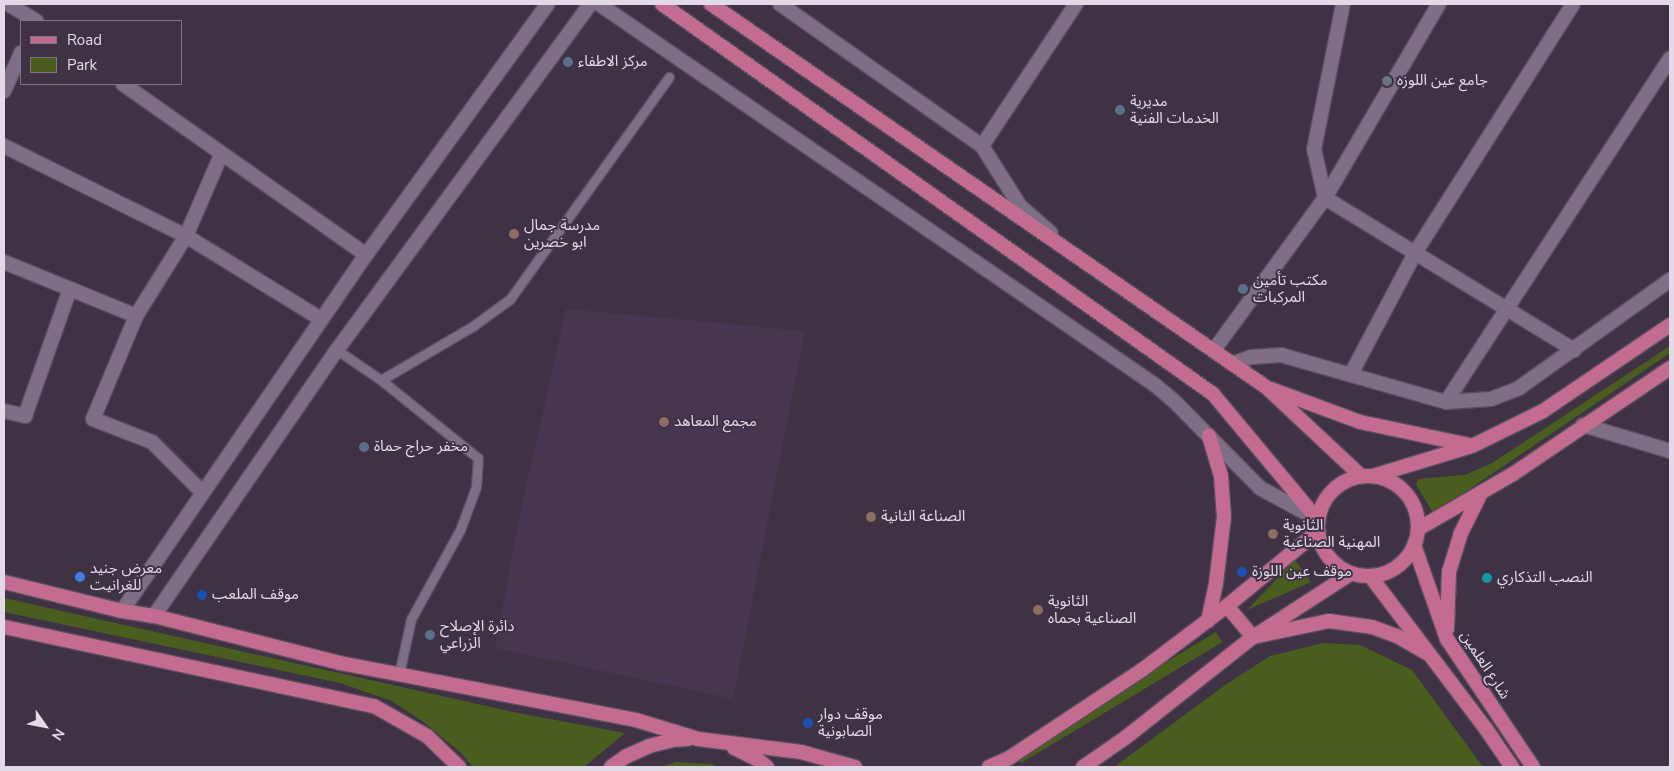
<!DOCTYPE html>
<html>
<head>
<meta charset="utf-8">
<style>
  body { margin:0 }
  #map { position:relative; width:1674px; height:771px; overflow:hidden; background:#3f3245; font-family:"Nunito Sans","Noto Sans Arabic",sans-serif }
  div>[style] { position:absolute }
  .built>* { inset:0; background:#473650 }
  .green>* { inset:0; background:#495d1f; transform-origin:0 0 }
  .roads { filter:drop-shadow(1px 0 #5a4f5f) drop-shadow(-1px 0 #5a4f5f) drop-shadow(0 1px #5a4f5f) drop-shadow(0 -1px #5a4f5f) }
  .service>* { height:9px; margin:-4.5px; padding:0 4.5px; transform-origin:4.5px; border-radius:4.5px; background:#7e6f86 }
  .minor>* { height:14px; margin:-7px; padding:0 7px; transform-origin:7px; border-radius:7px; background:#7e6f86 }
  .primary>* { height:14px; margin:-7px; padding:0 7px; transform-origin:7px; border-radius:7px; background:#c46c90 }
  .primary>.ring { margin:-7px; padding:0; box-sizing:content-box; background:none; border:14px solid #c46c90; border-radius:50% }
  .dots>* { width:14px; height:14px; translate:-50% -50%; box-sizing:border-box; border:2px solid #3f3245; border-radius:50% }
  span { translate:-50% -50%; white-space:nowrap; text-align:center; line-height:1.15; -webkit-text-stroke:4px #3f3245; paint-order:stroke }
  .poi-label { font-size:15px; color:#e2dae6 }
  .left { translate:0 -50%; text-align:left }
  .street-label { font-size:15px; color:#e2dae6 }
  .frame { position:absolute; inset:0; border:5px solid #e2dae6; pointer-events:none }
  .legend { position:absolute; left:20px; top:20px; width:162px; height:65px; box-sizing:border-box; background:#3f3245; border:1px solid #807585; margin:0; padding:6px 9px; list-style:none; font-size:15px; color:#e2dae6 }
  .legend li { display:flex; align-items:center; gap:10px; height:25px }
  .legend b { width:25px; border:1px solid #807585 }
  .north { position:absolute; left:20px; top:701px; width:50px; height:50px; -webkit-text-stroke:4px #3f3245; paint-order:stroke; rotate:123deg; font-size:14px; font-weight:700; line-height:20px; text-align:center; color:#e2dae6 }
  .north::after { content:''; display:block; margin:auto; width:18px; height:22px; background:#e2dae6; clip-path:polygon(50% 0,100% 100%,50% 72%,0 100%) }
</style>
</head>
<body>
<div id="map">
  <div class="built">
    <i style="clip-path:polygon(566px 309px,805px 331px,733px 699px,495px 648px,520px 514px)"></i>
  </div>
  <div class="green">
    <i style="clip-path:polygon(1670px 346px,1670px 353px,1436px 512px,1432px 511px,1416px 485px,1418px 479px,1465px 475px,1492px 463px)"></i>
    <i style="clip-path:polygon(1295px 560px,1311px 582px,1247px 610px)"></i>
    <i style="clip-path:polygon(4px 598px,513px 712px,625px 733px,584px 767px,473px 767px,460px 752px,425px 723px,392px 701px,340px 683px,4px 612px)"></i>
    <i style="left:1216px;top:632px;width:12px;height:235px;rotate:59deg"></i>
    <i style="clip-path:polygon(1323px 643px,1360px 645px,1412px 670px,1483px 767px,1114px 767px,1228px 683px,1270px 656px)"></i>
    <i style="clip-path:polygon(676px 762px,712px 764px,718px 767px,660px 767px)"></i>
  </div>
  <div class="roads">
    <div class="service">
      <i style="left:337px;top:350px;width:53px;rotate:34.3deg"></i>
      <i style="left:381px;top:380px;width:124px;rotate:38.8deg"></i>
      <i style="left:478px;top:458px;width:29px;rotate:94deg"></i>
      <i style="left:476px;top:487px;width:46px;rotate:110.4deg"></i>
      <i style="left:460px;top:530px;width:102px;rotate:118.8deg"></i>
      <i style="left:411px;top:619px;width:56px;rotate:102.3deg"></i>
      <i style="left:381px;top:380px;width:107px;rotate:-30.4deg"></i>
      <i style="left:473px;top:326px;width:46px;rotate:-36.1deg"></i>
      <i style="left:510px;top:299px;width:273px;rotate:-54.4deg"></i>
    </div>
    <div class="minor">
      <i style="left:8px;top:4px;width:33px;rotate:31deg"></i>
      <i style="left:599px;top:4px;width:674px;rotate:34.42deg"></i>
      <i style="left:1155px;top:385px;width:23px;rotate:40deg"></i>
      <i style="left:1173px;top:400px;width:124px;rotate:45.3deg"></i>
      <i style="left:1260px;top:488px;width:65px;rotate:28.5deg"></i>
      <i style="left:780px;top:4px;width:247px;rotate:35.1deg"></i>
      <i style="left:982px;top:146px;width:71px;rotate:57.7deg"></i>
      <i style="left:1020px;top:206px;width:41px;rotate:41.1deg"></i>
      <i style="left:1343px;top:4px;width:148px;rotate:101.3deg"></i>
      <i style="left:1314px;top:149px;width:50px;rotate:77.3deg"></i>
      <i style="left:1325px;top:198px;width:292px;rotate:31.4deg"></i>
      <i style="left:123px;top:84px;width:297px;rotate:35.1deg"></i>
      <i style="left:4px;top:91px;width:42px;rotate:-65.9deg"></i>
      <i style="left:4px;top:146px;width:203px;rotate:26.3deg"></i>
      <i style="left:186px;top:236px;width:158px;rotate:31.6deg"></i>
      <i style="left:982px;top:146px;width:170px;rotate:-56.5deg"></i>
      <i style="left:4px;top:262px;width:143px;rotate:22.2deg"></i>
      <i style="left:1214px;top:350px;width:188px;rotate:-53.9deg"></i>
      <i style="left:1325px;top:198px;width:225px;rotate:-59.6deg"></i>
      <i style="left:1232px;top:364px;width:20px;rotate:-20deg"></i>
      <i style="left:1251px;top:357px;width:30px;rotate:-4deg"></i>
      <i style="left:1281px;top:355px;width:172px;rotate:15.9deg"></i>
      <i style="left:1446px;top:402px;width:45px;rotate:-3.8deg"></i>
      <i style="left:1491px;top:399px;width:30px;rotate:-21deg"></i>
      <i style="left:1519px;top:388px;width:186px;rotate:-35.6deg"></i>
      <i style="left:1351px;top:374px;width:137px;rotate:-62.1deg"></i>
      <i style="left:1415px;top:253px;width:295px;rotate:-57.6deg"></i>
      <i style="left:1446px;top:402px;width:410px;rotate:-56.9deg"></i>
      <i style="left:4px;top:411px;width:22px;rotate:13deg"></i>
      <i style="left:25px;top:416px;width:135px;rotate:-70.5deg"></i>
      <i style="left:1583px;top:425px;width:91px;rotate:16.6deg"></i>
      <i style="left:202px;top:492px;width:71px;rotate:-135deg"></i>
      <i style="left:152px;top:442px;width:63px;rotate:-158.7deg"></i>
      <i style="left:93px;top:419px;width:112px;rotate:-67.3deg"></i>
      <i style="left:136px;top:316px;width:94px;rotate:-58deg"></i>
      <i style="left:186px;top:236px;width:88px;rotate:-66.6deg"></i>
      <i style="left:122px;top:611px;width:432px;rotate:-55.6deg"></i>
      <i style="left:366px;top:255px;width:310px;rotate:-54.1deg"></i>
      <i style="left:154px;top:616px;width:323px;rotate:-55.5deg"></i>
      <i style="left:337px;top:350px;width:429px;rotate:-53.8deg"></i>
    </div>
    <div class="primary">
      <i style="left:662px;top:4px;width:675px;rotate:35.29deg"></i>
      <i style="left:1213px;top:394px;width:163px;rotate:50.2deg"></i>
      <i style="left:711px;top:4px;width:674px;rotate:34.61deg"></i>
      <i style="left:1266px;top:387px;width:130px;rotate:43.1deg"></i>
      <i style="left:1271px;top:389px;width:95px;rotate:20.3deg"></i>
      <i style="left:1360px;top:422px;width:111px;rotate:11.9deg"></i>
      <i class="ring" style="left:1318px;top:476px;width:86px;height:86px"></i>
      <i style="left:1373px;top:476px;width:103px;rotate:-16.9deg"></i>
      <i style="left:1472px;top:446px;width:79px;rotate:-26.2deg"></i>
      <i style="left:1543px;top:411px;width:153px;rotate:-34.1deg"></i>
      <i style="left:1418px;top:529px;width:110px;rotate:-30.1deg"></i>
      <i style="left:1513px;top:474px;width:189px;rotate:-34deg"></i>
      <i style="left:1414px;top:545px;width:100px;rotate:70.7deg"></i>
      <i style="left:1447px;top:639px;width:154px;rotate:56.1deg"></i>
      <i style="left:1371px;top:577px;width:191px;rotate:52.9deg"></i>
      <i style="left:1486px;top:729px;width:46px;rotate:55.6deg"></i>
      <i style="left:4px;top:582px;width:122px;rotate:13.8deg"></i>
      <i style="left:122px;top:611px;width:32px;rotate:9deg"></i>
      <i style="left:154px;top:616px;width:192px;rotate:14.2deg"></i>
      <i style="left:340px;top:663px;width:301px;rotate:10.9deg"></i>
      <i style="left:636px;top:720px;width:65px;rotate:17deg"></i>
      <i style="left:698px;top:739px;width:104px;rotate:7.2deg"></i>
      <i style="left:801px;top:752px;width:56px;rotate:15.5deg"></i>
      <i style="left:1227px;top:606px;width:40px;rotate:50deg"></i>
      <i style="left:1253px;top:637px;width:78px;rotate:-11.9deg"></i>
      <i style="left:1329px;top:621px;width:43px;rotate:7.9deg"></i>
      <i style="left:1372px;top:627px;width:27px;rotate:20deg"></i>
      <i style="left:1397px;top:636px;width:34px;rotate:30deg"></i>
      <i style="left:1208px;top:621px;width:39px;rotate:-78deg"></i>
      <i style="left:1216px;top:583px;width:66px;rotate:-83.1deg"></i>
      <i style="left:1224px;top:517px;width:41px;rotate:-94.2deg"></i>
      <i style="left:1221px;top:476px;width:42px;rotate:-106.7deg"></i>
      <i style="left:4px;top:627px;width:378px;rotate:12.1deg"></i>
      <i style="left:374px;top:706px;width:61px;rotate:29.5deg"></i>
      <i style="left:427px;top:736px;width:45px;rotate:44.1deg"></i>
      <i style="left:1447px;top:629px;width:57px;rotate:-88deg"></i>
      <i style="left:1449px;top:572px;width:39px;rotate:-73deg"></i>
      <i style="left:1460px;top:535px;width:47px;rotate:-63.4deg"></i>
      <i style="left:734px;top:748px;width:25px;rotate:26deg"></i>
      <i style="left:757px;top:759px;width:13px;rotate:39deg"></i>
      <i style="left:611px;top:767px;width:19px;rotate:-35deg"></i>
      <i style="left:627px;top:756px;width:24px;rotate:-24deg"></i>
      <i style="left:649px;top:746px;width:25px;rotate:-14deg"></i>
      <i style="left:673px;top:740px;width:15px;rotate:-4deg"></i>
      <i style="left:989px;top:767px;width:22px;rotate:-24deg"></i>
      <i style="left:1009px;top:758px;width:159px;rotate:-33.5deg"></i>
      <i style="left:1142px;top:670px;width:106px;rotate:-37deg"></i>
      <i style="left:1227px;top:606px;width:117px;rotate:-39.4deg"></i>
      <i style="left:1083px;top:767px;width:51px;rotate:-34.6deg"></i>
      <i style="left:1125px;top:738px;width:163px;rotate:-38.3deg"></i>
      <i style="left:1253px;top:637px;width:116px;rotate:-33deg"></i>
    </div>
  </div>
  <div class="dots">
    <i style="left:568px;top:62px;background:#5c6f8a"></i>
    <i style="left:1387px;top:81px;background:#6b7280"></i>
    <i style="left:1120px;top:110px;background:#5c6f8a"></i>
    <i style="left:514px;top:234px;background:#8d6e63"></i>
    <i style="left:1243px;top:289px;background:#5c6f8a"></i>
    <i style="left:664px;top:422px;background:#8d6e63"></i>
    <i style="left:364px;top:447px;background:#5c6f8a"></i>
    <i style="left:871px;top:517px;background:#8d6e63"></i>
    <i style="left:1273px;top:534px;background:#8d6e63"></i>
    <i style="left:1242px;top:572px;background:#1a4fb4"></i>
    <i style="left:80px;top:577px;background:#3f7fe0"></i>
    <i style="left:1487px;top:578px;background:#0f9aa8"></i>
    <i style="left:202px;top:595px;background:#1a4fb4"></i>
    <i style="left:1038px;top:610px;background:#8d6e63"></i>
    <i style="left:430px;top:635px;background:#5c6f8a"></i>
    <i style="left:808px;top:723px;background:#1a4fb4"></i>
  </div>
  <div class="poi-label">
    <span class="left" style="left:578px;top:62px">مركز الاطفاء</span>
    <span class="left" style="left:1397px;top:81px">جامع عين اللوزه</span>
    <span class="left" style="left:1130px;top:110px">مديرية<br>الخدمات الفنية</span>
    <span class="left" style="left:524px;top:234px">مدرسة جمال<br>ابو خصرين</span>
    <span class="left" style="left:1253px;top:289px">مكتب تأمين<br>المركبات</span>
    <span class="left" style="left:674px;top:422px">مجمع المعاهد</span>
    <span class="left" style="left:374px;top:447px">مخفر حراج حماة</span>
    <span class="left" style="left:881px;top:517px">الصناعة الثانية</span>
    <span class="left" style="left:1283px;top:534px">الثانوية<br>المهنية الصناعية</span>
    <span class="left" style="left:90px;top:577px">معرض جنيد<br>للغرانيت</span>
    <span class="left" style="left:1252px;top:572px">موقف عين اللوزة</span>
    <span class="left" style="left:1497px;top:578px">النصب التذكاري</span>
    <span class="left" style="left:212px;top:595px">موقف الملعب</span>
    <span class="left" style="left:1048px;top:610px">الثانوية<br>الصناعية بحماه</span>
    <span class="left" style="left:440px;top:635px">دائرة الإصلاح<br>الزراعي</span>
    <span class="left" style="left:818px;top:723px">موقف دوار<br>الصابونية</span>
  </div>
  <div class="street-label">
    <span style="left:1485px;top:665px;rotate:57deg">شارع العلمين</span>
  </div>
  <div class="frame"></div>
  <ul class="legend">
  <li><b style="height:6px;background:#c46c90"></b>Road</li>
  <li><b style="height:14px;background:#495d1f"></b>Park</li>
  </ul>
  <div class="north">N</div>
</div>
</body>
</html>
